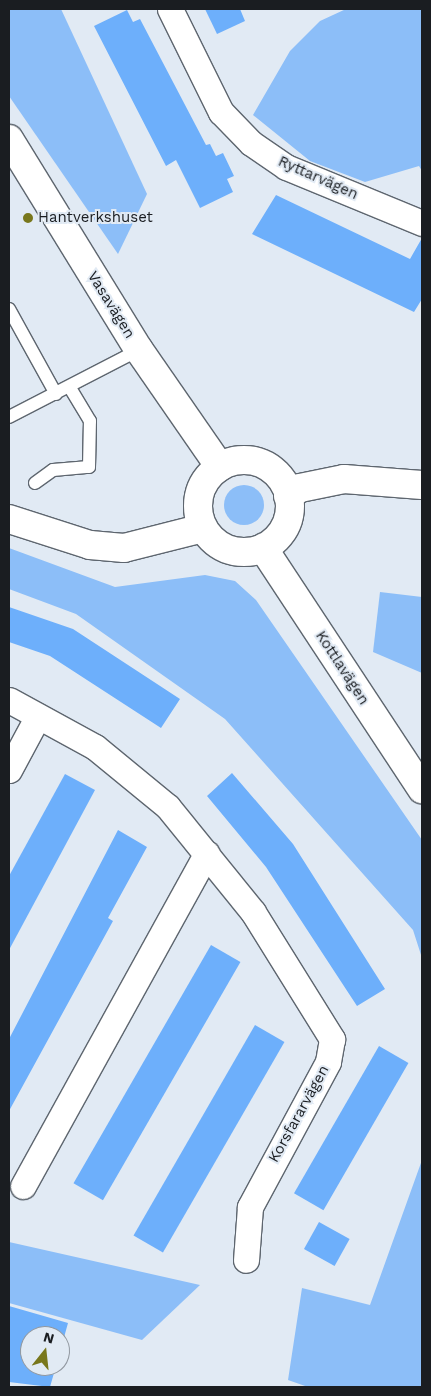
<!DOCTYPE html>
<html>
<head>
<meta charset="utf-8">
<style>
  body { margin:0 }
  #map { position:relative; width:431px; height:1396px; overflow:hidden; background:#e1eaf4; font-family:"Work Sans",sans-serif }
  div>[style] { position:absolute }
  .green>* { inset:0; background:#8cbef8 }
  .round { border-radius:50% }
  .building>* { inset:0; background:#6daffb; transform-origin:0 0 }
  .roads { filter:drop-shadow(1px 0 #5e666f) drop-shadow(-1px 0 #5e666f) drop-shadow(0 1px #5e666f) drop-shadow(0 -1px #5e666f) }
  .lane>* { height:12px; margin:-6px; padding:0 6px; transform-origin:6px; border-radius:6px; background:#fff }
  .street>* { height:25px; margin:-12.5px; padding:0 12.5px; transform-origin:12.5px; border-radius:12.5px; background:#fff }
  .secondary>* { height:28px; margin:-14px; padding:0 14px; transform-origin:14px; border-radius:14px; background:#fff }
  .secondary>.ring { margin:-14px; padding:0; box-sizing:content-box; background:none; border:28px solid #fff; border-radius:50% }
  .dots>* { width:14px; height:14px; translate:-50% -50%; box-sizing:border-box; border:2px solid #e1eaf4; border-radius:50% }
  span { translate:-50% -50%; white-space:nowrap; text-align:center; line-height:1.15; -webkit-text-stroke:4px #e1eaf4; paint-order:stroke }
  .street-label { font-size:15px; color:#1a1d21 }
  .poi-label { font-size:15px; color:#1a1d21 }
  .left { translate:0 -50%; text-align:left }
  .frame { position:absolute; inset:0; border:10px solid #1a1d21; pointer-events:none }
  .north { position:absolute; left:20px; top:1326px; width:50px; height:50px; box-sizing:border-box; background:#e1eaf4; border:1px solid #9198a0; border-radius:50%; rotate:16deg; font-size:14px; font-weight:700; line-height:20px; text-align:center; color:#1a1d21 }
  .north::after { content:''; display:block; margin:auto; width:18px; height:22px; background:#78771c; clip-path:polygon(50% 0,100% 100%,50% 72%,0 100%) }
</style>
</head>
<body>
<div id="map">
  <div class="green">
    <i style="clip-path:polygon(9px 9px,61px 9px,147px 194px,118px 254px,9px 96px)"></i>
    <i style="clip-path:polygon(346px 9px,422px 9px,422px 171px,419px 166px,365px 182px,310px 161px,253px 115px,290px 51px,320px 21px)"></i>
    <i class="round" style="left:224px;top:485px;width:40px;height:40px"></i>
    <i style="clip-path:polygon(9px 548px,115px 587px,205px 575px,235px 581px,256px 600px,422px 840px,422px 958px,413px 930px,225px 719px,76px 614px,9px 589px)"></i>
    <i style="clip-path:polygon(380px 592px,422px 597px,422px 673px,373px 652px)"></i>
    <i style="clip-path:polygon(422px 1160px,422px 1387px,308px 1387px,288px 1380px,302px 1288px,370px 1305px)"></i>
    <i style="clip-path:polygon(9px 1242px,200px 1285px,142px 1340px,9px 1303px)"></i>
  </div>
  <div class="building">
    <i style="clip-path:polygon(205px 9px,240px 9px,245px 21px,217px 34px)"></i>
    <i style="clip-path:polygon(127px 10px,133px 22px,140px 19px,206px 145px,210px 144px,216px 156px,223px 153px,234px 176px,227px 179px,233px 192px,200px 208px,176px 160px,166px 166px,94px 26px)"></i>
    <i style="clip-path:polygon(276px 195px,410px 259px,422px 238px,422px 299px,414px 312px,252px 234px)"></i>
    <i style="clip-path:polygon(9px 607px,73px 629px,180px 699px,161px 728px,50px 656px,9px 642px)"></i>
    <i style="clip-path:polygon(232px 773px,293px 844px,385px 989px,357px 1006px,266px 867px,207px 796px)"></i>
    <i style="clip-path:polygon(65px 774px,95px 790px,9px 950px,9px 876px)"></i>
    <i style="clip-path:polygon(118px 830px,147px 847px,108px 918px,113px 921px,9px 1111px,9px 1039px)"></i>
    <i style="left:211px;top:945px;width:34px;height:275px;rotate:30deg"></i>
    <i style="left:255px;top:1025px;width:34px;height:243px;rotate:30deg"></i>
    <i style="left:379px;top:1046px;width:34px;height:170px;rotate:30deg"></i>
    <i style="left:319px;top:1222px;width:35px;height:31px;rotate:29deg"></i>
    <i style="clip-path:polygon(9px 1306px,68px 1323px,60px 1352px,60px 1336px,30px 1336px,30px 1366px,56px 1366px,50px 1387px,9px 1382px)"></i>
  </div>
  <div class="roads">
    <div class="lane">
      <i style="left:9px;top:309px;width:97px;rotate:61.1deg"></i>
      <i style="left:9px;top:417px;width:146px;rotate:-27.3deg"></i>
      <i style="left:35px;top:483px;width:22px;rotate:-36deg"></i>
      <i style="left:53px;top:470px;width:36px;rotate:-5deg"></i>
      <i style="left:89px;top:467px;width:46px;rotate:-88.8deg"></i>
      <i style="left:90px;top:421px;width:39px;rotate:-121deg"></i>
    </div>
    <div class="street">
      <i style="left:170px;top:9px;width:115px;rotate:63.7deg"></i>
      <i style="left:221px;top:112px;width:43px;rotate:45.9deg"></i>
      <i style="left:251px;top:143px;width:42px;rotate:34.4deg"></i>
      <i style="left:286px;top:167px;width:147px;rotate:22.4deg"></i>
      <i style="left:9px;top:700px;width:98px;rotate:28.7deg"></i>
      <i style="left:95px;top:747px;width:94px;rotate:39.4deg"></i>
      <i style="left:168px;top:807px;width:135px;rotate:51deg"></i>
      <i style="left:253px;top:912px;width:150px;rotate:58.1deg"></i>
      <i style="left:332px;top:1039px;width:23px;rotate:100deg"></i>
      <i style="left:328px;top:1062px;width:165px;rotate:118.3deg"></i>
      <i style="left:250px;top:1207px;width:53px;rotate:94.3deg"></i>
      <i style="left:9px;top:770px;width:61px;rotate:-61.8deg"></i>
      <i style="left:23px;top:1186px;width:380px;rotate:-61.1deg"></i>
    </div>
    <div class="secondary">
      <i style="left:9px;top:139px;width:248px;rotate:58.4deg"></i>
      <i style="left:139px;top:350px;width:142px;rotate:55.3deg"></i>
      <i class="ring" style="left:198px;top:460px;width:64px;height:64px"></i>
      <i style="left:288px;top:496px;width:14px;rotate:-34deg"></i>
      <i style="left:300px;top:488px;width:45px;rotate:-11.6deg"></i>
      <i style="left:344px;top:479px;width:78px;rotate:4.4deg"></i>
      <i style="left:9px;top:519px;width:85px;rotate:17.8deg"></i>
      <i style="left:90px;top:545px;width:34px;rotate:5deg"></i>
      <i style="left:124px;top:548px;width:81px;rotate:-14.2deg"></i>
      <i style="left:263px;top:548px;width:289px;rotate:56.6deg"></i>
    </div>
  </div>
  <div class="dots">
    <i style="left:28px;top:218px;background:#78771c"></i>
  </div>
  <div class="street-label">
    <span style="left:318px;top:178px;rotate:24deg">Ryttarvägen</span>
    <span style="left:111px;top:305px;rotate:58deg">Vasavägen</span>
    <span style="left:342px;top:668px;rotate:57deg">Kottlavägen</span>
    <span style="left:299px;top:1114px;rotate:-61deg">Korsfararvägen</span>
  </div>
  <div class="poi-label">
    <span class="left" style="left:38px;top:218px">Hantverkshuset</span>
  </div>
  <div class="frame"></div>
  <div class="north">N</div>
</div>
</body>
</html>
